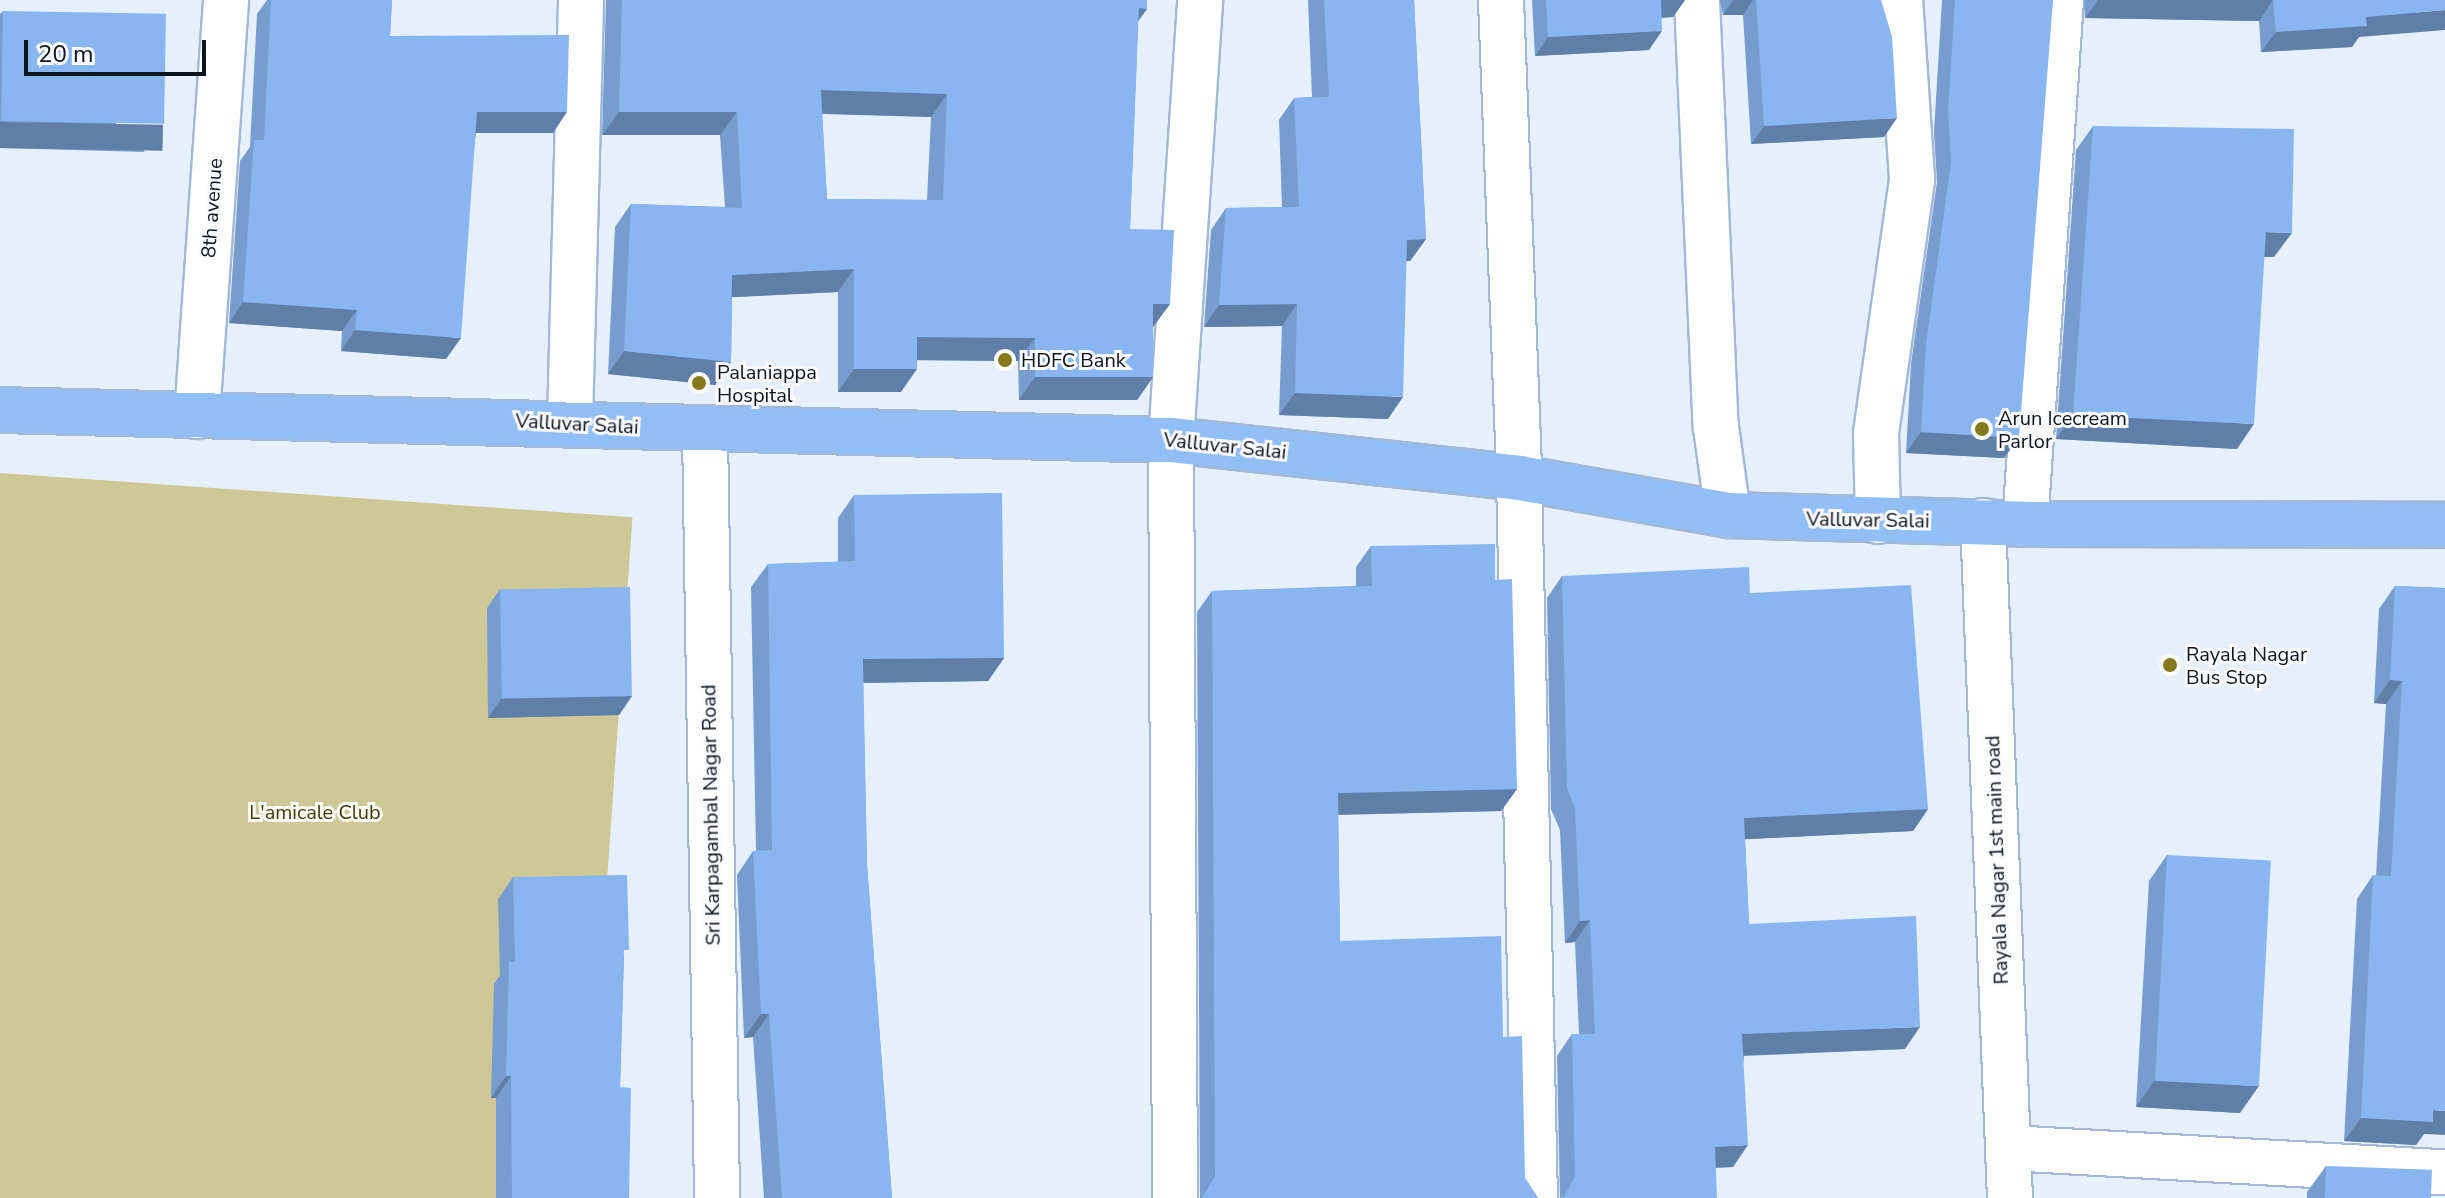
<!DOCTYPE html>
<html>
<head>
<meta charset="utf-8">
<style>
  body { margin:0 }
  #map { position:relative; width:2445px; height:1198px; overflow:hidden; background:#e6effc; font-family:"Nunito Sans",sans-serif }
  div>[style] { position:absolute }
  .green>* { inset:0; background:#cec896; transform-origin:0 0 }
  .roads { filter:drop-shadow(2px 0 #a2b8d6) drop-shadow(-2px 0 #a2b8d6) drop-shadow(0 2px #a2b8d6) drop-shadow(0 -2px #a2b8d6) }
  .minor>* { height:44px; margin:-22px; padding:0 22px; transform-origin:22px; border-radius:22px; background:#fff }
  .major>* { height:44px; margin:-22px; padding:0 22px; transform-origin:22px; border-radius:22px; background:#91bef5 }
  .wall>* { inset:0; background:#769dce }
  .shaded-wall>* { inset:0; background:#607fa8; transform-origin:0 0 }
  .building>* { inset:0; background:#89b6f0; transform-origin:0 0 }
  .dots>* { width:22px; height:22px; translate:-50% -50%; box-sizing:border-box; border:4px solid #fbfbfb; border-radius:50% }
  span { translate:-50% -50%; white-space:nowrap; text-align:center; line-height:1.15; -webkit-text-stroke:6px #fbfbfb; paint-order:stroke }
  .street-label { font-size:20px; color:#0c141e }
  .poi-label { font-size:20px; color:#0c141e }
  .left { translate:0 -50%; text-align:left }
  .park-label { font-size:20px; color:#443d00 }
  .scale { position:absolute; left:24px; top:40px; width:182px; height:36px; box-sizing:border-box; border:4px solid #0c141e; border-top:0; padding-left:10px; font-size:24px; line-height:28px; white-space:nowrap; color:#0c141e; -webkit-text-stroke:6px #fbfbfb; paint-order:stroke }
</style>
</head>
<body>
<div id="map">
  <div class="green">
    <i style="left:0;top:473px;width:634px;height:725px;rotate:4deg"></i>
  </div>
  <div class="roads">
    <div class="minor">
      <i style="left:1501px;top:0;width:478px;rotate:87.8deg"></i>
      <i style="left:1519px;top:478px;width:720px;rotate:88.73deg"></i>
      <i style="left:1697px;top:0;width:427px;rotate:87.5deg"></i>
      <i style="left:1716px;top:427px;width:89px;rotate:82.2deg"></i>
      <i style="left:197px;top:416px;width:417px;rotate:-86deg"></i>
      <i style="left:570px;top:422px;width:422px;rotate:-88.5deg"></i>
      <i style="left:705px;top:431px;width:767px;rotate:89.1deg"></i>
      <i style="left:1878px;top:521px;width:88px;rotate:-91.3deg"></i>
      <i style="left:1876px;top:433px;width:257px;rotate:-81.9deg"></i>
      <i style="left:1912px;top:179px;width:179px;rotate:-93.8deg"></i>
      <i style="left:1983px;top:521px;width:678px;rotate:87.72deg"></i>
      <i style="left:2025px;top:524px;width:525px;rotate:-86.07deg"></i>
      <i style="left:2009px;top:1148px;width:437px;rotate:3.2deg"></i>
      <i style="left:1175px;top:1198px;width:758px;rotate:-90.3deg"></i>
      <i style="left:1171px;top:440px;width:441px;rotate:-86.2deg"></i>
    </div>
    <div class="major">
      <i style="left:0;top:410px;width:1171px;rotate:1.47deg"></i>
      <i style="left:1171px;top:440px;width:350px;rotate:6.2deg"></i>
      <i style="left:1519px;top:478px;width:212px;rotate:10deg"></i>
      <i style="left:1728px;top:515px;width:297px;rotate:1.7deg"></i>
      <i style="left:2025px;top:524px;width:420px;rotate:0.1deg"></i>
    </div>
  </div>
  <div class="wall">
    <i style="clip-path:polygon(267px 0,392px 0,390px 36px,553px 133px,476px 133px,446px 359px,341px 351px,342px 331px,229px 323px,240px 161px,250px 147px,257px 14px)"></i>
    <i style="clip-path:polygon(evenodd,606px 0,1147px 0,1147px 9px,1138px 21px,1130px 229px,1170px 304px,1153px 327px,1153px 377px,1137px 400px,1019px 400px,1018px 361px,917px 360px,901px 392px,838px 392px,838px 292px,732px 297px,731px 362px,715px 385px,608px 374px,615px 227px,631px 204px,725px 207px,720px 135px,602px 135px,606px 0,822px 114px,931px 117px,927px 200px,827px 199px,822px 114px)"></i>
    <i style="clip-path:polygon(1308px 0,1414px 0,1426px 239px,1410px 261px,1406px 261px,1388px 419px,1279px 415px,1282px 326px,1204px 327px,1211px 230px,1226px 208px,1282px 207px,1279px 120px,1294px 98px,1312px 97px)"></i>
    <i style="clip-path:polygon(1532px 0,1685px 0,1673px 17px,1662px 18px,1649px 50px,1535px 56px)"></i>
    <i style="clip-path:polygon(1720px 0,1881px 0,1884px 137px,1751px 144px,1743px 15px,1723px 15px)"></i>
    <i style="clip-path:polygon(1942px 0,2053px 0,2004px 458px,1906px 453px,1911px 364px,1937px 182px,1934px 132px)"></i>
    <i style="clip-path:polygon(2084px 0,2445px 0,2359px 37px,2352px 47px,2261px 52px,2259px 21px,2085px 18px)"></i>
    <i style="clip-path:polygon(3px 11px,145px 152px,0 148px,0 14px)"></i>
    <i style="clip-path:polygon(2093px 126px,2274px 257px,2264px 257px,2237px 449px,2056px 439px,2076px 150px)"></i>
    <i style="clip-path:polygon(854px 495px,1004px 658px,988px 681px,863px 683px,867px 865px,892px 1198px,764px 1198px,753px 1037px,744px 1038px,737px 875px,753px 851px,756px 851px,751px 587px,768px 564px,838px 562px,838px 518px)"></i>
    <i style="clip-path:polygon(1371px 546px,1495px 580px,1517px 789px,1501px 811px,1338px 815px,1340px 941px,1503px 1037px,1525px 1178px,1538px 1198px,1200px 1198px,1197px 612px,1212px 591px,1356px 586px,1356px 567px)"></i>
    <i style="clip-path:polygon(1562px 576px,1750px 593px,1928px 809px,1913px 831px,1745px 839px,1749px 924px,1905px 1049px,1744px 1056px,1733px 1167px,1716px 1168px,1560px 1198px,1557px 1056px,1572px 1034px,1579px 1034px,1575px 942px,1565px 943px,1560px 830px,1551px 809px,1547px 598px)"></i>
    <i style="clip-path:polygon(2395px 586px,2445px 588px,2424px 1134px,2416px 1145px,2344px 1141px,2357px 899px,2373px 875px,2376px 876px,2386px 704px,2374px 703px,2379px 609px)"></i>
    <i style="clip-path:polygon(500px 589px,632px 696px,619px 715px,488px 718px,487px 608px)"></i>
    <i style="clip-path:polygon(2167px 855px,2240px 1113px,2136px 1107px,2149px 881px)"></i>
    <i style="clip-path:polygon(513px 877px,624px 957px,620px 1087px,629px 1198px,496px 1198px,496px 1098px,491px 1098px,494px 984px,500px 975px,498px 899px)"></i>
    <i style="clip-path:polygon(2326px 1166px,2431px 1198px,2307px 1198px,2307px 1192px)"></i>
  </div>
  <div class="shaded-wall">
    <i style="clip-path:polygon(1660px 0,1685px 0,1673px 17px,1648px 18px)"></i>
    <i style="clip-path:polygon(1733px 0,1753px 0,1743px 15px,1723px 15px)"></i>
    <i style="clip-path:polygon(2098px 0,2273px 0,2259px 21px,2085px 18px)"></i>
    <i style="clip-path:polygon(1139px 8px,1147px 9px,1130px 32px)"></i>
    <i style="clip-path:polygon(2445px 10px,2445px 30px,2359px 37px,2352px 47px,2261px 52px,2276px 32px,2366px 17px)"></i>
    <i style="clip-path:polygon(1662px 31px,1649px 50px,1535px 56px,1548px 37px)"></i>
    <i style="clip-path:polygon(821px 90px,947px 94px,931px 117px,805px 113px)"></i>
    <i style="clip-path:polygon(477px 112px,567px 112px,553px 133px,462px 133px)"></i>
    <i style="clip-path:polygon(619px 112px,737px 112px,720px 135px,602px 135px)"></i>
    <i style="clip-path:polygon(1897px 118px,1884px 137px,1751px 144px,1764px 126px)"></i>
    <i style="left:0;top:122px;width:163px;height:26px;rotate:1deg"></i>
    <i style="clip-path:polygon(2266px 232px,2292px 233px,2274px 257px,2248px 257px)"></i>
    <i style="clip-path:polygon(1426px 239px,1410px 261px,1391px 262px,1407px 240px)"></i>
    <i style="clip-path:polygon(854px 269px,838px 292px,716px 298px,732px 275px)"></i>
    <i style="clip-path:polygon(243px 302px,357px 310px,342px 331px,229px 323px)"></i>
    <i style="clip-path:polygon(1153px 304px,1170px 304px,1153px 327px)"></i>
    <i style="clip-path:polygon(1297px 304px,1282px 326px,1204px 327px,1219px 305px)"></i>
    <i style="clip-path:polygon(355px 330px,461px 338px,446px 359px,341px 351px)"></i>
    <i style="clip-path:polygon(917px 337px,1035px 338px,1018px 361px,901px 360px)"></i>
    <i style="clip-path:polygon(624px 351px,731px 362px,715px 385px,608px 374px)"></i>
    <i style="clip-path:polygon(854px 369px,917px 369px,901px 392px,838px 392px)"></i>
    <i style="clip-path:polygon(1035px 377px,1153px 377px,1137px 400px,1019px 400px)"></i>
    <i style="clip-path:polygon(1295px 393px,1403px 397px,1388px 419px,1279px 415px)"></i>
    <i style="clip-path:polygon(2073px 415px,2254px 424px,2237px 449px,2056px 439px)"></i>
    <i style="clip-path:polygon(1921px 432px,2019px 438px,2004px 458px,1906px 453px)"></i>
    <i style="clip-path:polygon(1004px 658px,988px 681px,846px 683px,863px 659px)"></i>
    <i style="clip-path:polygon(2390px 680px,2402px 681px,2386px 704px,2374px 703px)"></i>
    <i style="clip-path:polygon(632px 696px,619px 715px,488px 718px,501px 699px)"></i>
    <i style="clip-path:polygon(1517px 789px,1501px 811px,1323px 815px,1338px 793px)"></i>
    <i style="clip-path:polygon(1928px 809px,1913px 831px,1729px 840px,1744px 818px)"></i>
    <i style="clip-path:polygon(1590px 920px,1575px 942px,1565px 943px,1580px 921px)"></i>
    <i style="clip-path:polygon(761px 1014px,769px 1014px,753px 1037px,744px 1038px)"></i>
    <i style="clip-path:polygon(1920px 1027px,1905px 1049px,1727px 1056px,1742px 1034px)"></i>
    <i style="clip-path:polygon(506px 1076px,511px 1076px,496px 1098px,491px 1098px)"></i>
    <i style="clip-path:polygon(2154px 1081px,2259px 1086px,2240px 1113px,2136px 1107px)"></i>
    <i style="clip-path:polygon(2433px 1110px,2445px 1111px,2445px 1135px,2424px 1134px,2416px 1145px,2344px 1141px,2361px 1118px)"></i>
    <i style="clip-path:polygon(1748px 1145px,1733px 1167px,1700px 1168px,1715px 1147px)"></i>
  </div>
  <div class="building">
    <i style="clip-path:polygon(271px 0,392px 0,390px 36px,569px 35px,567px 112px,477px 112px,461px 338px,355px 330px,357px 310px,243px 302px,254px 140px,264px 140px)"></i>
    <i style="clip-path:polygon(evenodd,622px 0,1147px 0,1147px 9px,1139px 8px,1130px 229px,1174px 230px,1170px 304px,1153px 304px,1153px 377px,1035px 377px,1035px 338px,917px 337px,917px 369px,854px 369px,854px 269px,732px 275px,731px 362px,624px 351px,631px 204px,742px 208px,737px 112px,619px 112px,622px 0,821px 90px,947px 94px,943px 200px,827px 199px,821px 90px)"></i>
    <i style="clip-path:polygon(1324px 0,1414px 0,1426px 239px,1407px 240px,1403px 397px,1295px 393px,1297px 304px,1219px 305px,1226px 208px,1299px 207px,1294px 98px,1329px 97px)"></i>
    <i style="clip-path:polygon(1546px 0,1661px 0,1662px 31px,1548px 37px)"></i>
    <i style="clip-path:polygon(1756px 0,1881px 0,1892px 37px,1897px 118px,1764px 126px)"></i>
    <i style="clip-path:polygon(1955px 0,2053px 0,2019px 438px,1921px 432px,1926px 344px,1951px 162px,1948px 111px)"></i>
    <i style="clip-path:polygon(2264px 0,2445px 0,2445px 10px,2366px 17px,2367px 26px,2276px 32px,2273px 0)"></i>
    <i style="left:3px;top:11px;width:163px;height:110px;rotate:1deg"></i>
    <i style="clip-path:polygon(2093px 126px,2294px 129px,2292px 233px,2266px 232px,2254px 424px,2073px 415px)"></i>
    <i style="clip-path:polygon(1002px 493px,1004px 658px,863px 659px,867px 865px,892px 1198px,782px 1198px,769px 1014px,761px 1014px,753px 851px,772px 850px,768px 564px,855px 561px,854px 495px)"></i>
    <i style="clip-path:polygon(1495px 544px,1495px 580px,1512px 579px,1517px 789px,1338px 793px,1340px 941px,1501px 936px,1503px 1037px,1522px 1036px,1525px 1178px,1538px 1198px,1202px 1198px,1215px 1176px,1212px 591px,1372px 586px,1371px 546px)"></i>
    <i style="clip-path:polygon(1749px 567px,1750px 593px,1911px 585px,1928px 809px,1744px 818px,1749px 924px,1916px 916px,1920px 1027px,1742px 1034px,1748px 1145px,1715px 1147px,1717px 1198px,1561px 1198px,1564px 1197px,1575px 1176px,1572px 1034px,1595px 1034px,1590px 920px,1580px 921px,1575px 808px,1567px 788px,1562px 576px)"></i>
    <i style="clip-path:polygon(2395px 586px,2445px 588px,2445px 1111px,2433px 1110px,2433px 1122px,2361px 1118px,2373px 875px,2391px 876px,2402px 681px,2390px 680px)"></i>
    <i style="left:630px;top:587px;width:109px;height:130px;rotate:89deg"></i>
    <i style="left:2167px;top:855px;width:104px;height:226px;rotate:3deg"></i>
    <i style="clip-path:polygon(627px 875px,629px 950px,624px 950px,620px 1087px,631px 1088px,629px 1198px,512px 1198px,511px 1076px,506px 1076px,509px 962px,515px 962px,513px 877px)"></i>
    <i style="left:2326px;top:1166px;width:106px;height:32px;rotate:2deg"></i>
  </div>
  <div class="dots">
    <i style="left:1005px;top:360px;background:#84791d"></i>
    <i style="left:699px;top:383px;background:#84791d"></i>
    <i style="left:1982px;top:429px;background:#84791d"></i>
    <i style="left:2170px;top:665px;background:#84791d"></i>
  </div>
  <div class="street-label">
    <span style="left:212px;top:208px;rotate:-86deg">8th avenue</span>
    <span style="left:577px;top:424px;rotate:3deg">Valluvar Salai</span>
    <span style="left:1225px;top:446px;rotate:6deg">Valluvar Salai</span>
    <span style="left:1868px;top:520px;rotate:1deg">Valluvar Salai</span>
    <span style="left:711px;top:815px;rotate:-91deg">Sri Karpagambal Nagar Road</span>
    <span style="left:1997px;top:860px;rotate:-92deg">Rayala Nagar 1st main road</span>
  </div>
  <div class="poi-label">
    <span class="left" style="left:1021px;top:360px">HDFC Bank</span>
    <span class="left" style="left:717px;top:384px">Palaniappa<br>Hospital</span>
    <span class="left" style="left:1998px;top:430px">Arun Icecream<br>Parlor</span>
    <span class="left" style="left:2186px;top:666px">Rayala Nagar<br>Bus Stop</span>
  </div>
  <div class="park-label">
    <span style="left:315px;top:812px">L'amicale Club</span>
  </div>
  <div class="scale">20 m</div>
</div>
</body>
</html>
